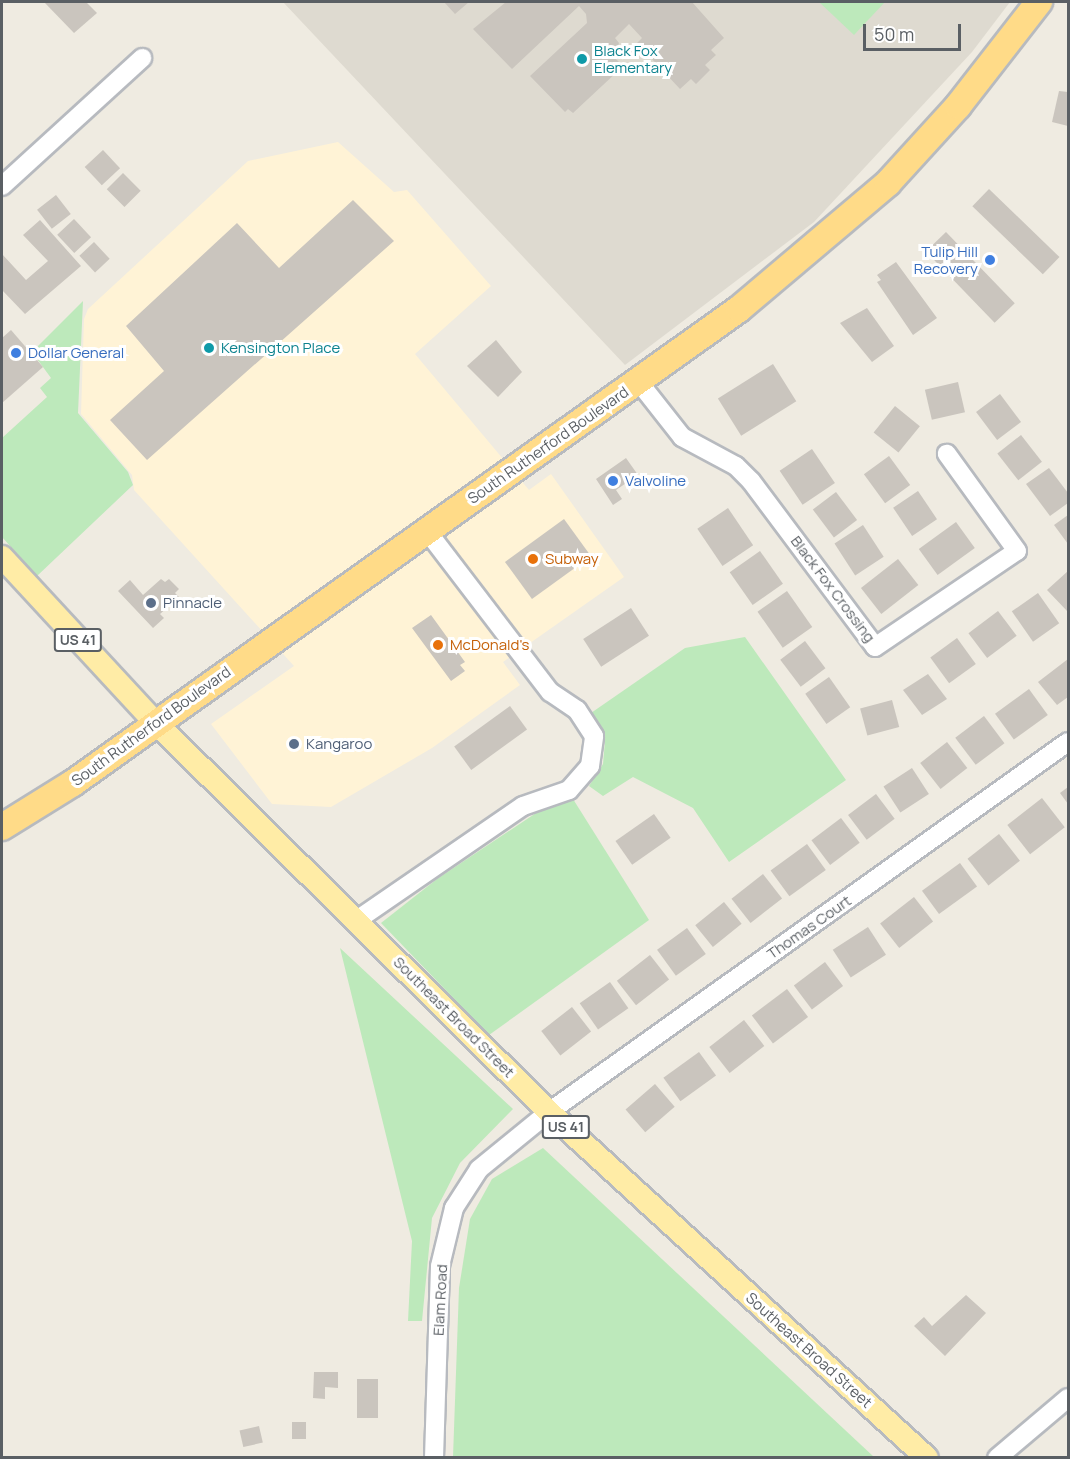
<!DOCTYPE html>
<html>
<head>
<meta charset="utf-8">
<style>
  body { margin:0 }
  #map { position:relative; width:1070px; height:1459px; overflow:hidden; background:#efebe1; font-family:Manrope,sans-serif }
  div>[style] { position:absolute }
  .commercial>* { inset:0; background:#fff3d6 }
  .education>* { inset:0; background:#dedad0 }
  .green>* { inset:0; background:#bde9bb }
  .building>* { inset:0; background:#cac5be; transform-origin:0 0 }
  .roads { filter:drop-shadow(2px 0 #b7babf) drop-shadow(-2px 0 #b7babf) drop-shadow(0 2px #b7babf) drop-shadow(0 -2px #b7babf) }
  .minor>* { height:18px; margin:-9px; padding:0 9px; transform-origin:9px; border-radius:9px; background:#fff }
  .major>* { height:22px; margin:-11px; padding:0 11px; transform-origin:11px; border-radius:11px; background:#ffeca6 }
  .highway>* { height:26px; margin:-13px; padding:0 13px; transform-origin:13px; border-radius:13px; background:#ffdb88 }
  .dots>* { width:16px; height:16px; translate:-50% -50%; box-sizing:border-box; border:3px solid #fff; border-radius:50% }
  span { translate:-50% -50%; white-space:nowrap; text-align:center; line-height:1.15; -webkit-text-stroke:6px #fff; paint-order:stroke }
  .shield-label span { padding:2px 4px; background:#fff; border:2px solid; border-radius:4px; -webkit-text-stroke-width:0 }
  .shield-label { font-size:14px; color:#5a5f64; font-weight:700 }
  .culture-label { font-size:15px; color:#0d838f }
  .left { translate:0 -50%; text-align:left }
  .shop-label { font-size:15px; color:#366cbe }
  .right { translate:-100% -50%; text-align:right }
  .street-label { font-size:15px; color:#5a5f64 }
  .food-label { font-size:15px; color:#c56008 }
  .service-label { font-size:15px; color:#4e5e75 }
  .frame { position:absolute; inset:0; border:3px solid #5a5f64; pointer-events:none }
  .scale { position:absolute; left:863px; top:24px; width:98px; height:27px; box-sizing:border-box; border:3px solid #5a5f64; border-top:0; padding-left:8px; font-size:18px; line-height:21px; white-space:nowrap; color:#5a5f64; -webkit-text-stroke:4px #fff; paint-order:stroke }
</style>
</head>
<body>
<div id="map">
  <div class="commercial">
    <i style="clip-path:polygon(338px 142px,394px 192px,407px 190px,491px 286px,415px 354px,529px 490px,551px 474px,624px 577px,503px 662px,520px 685px,432px 748px,331px 807px,272px 804px,211px 724px,294px 666px,134px 490px,132px 475px,81px 414px,84px 319px,88px 309px,248px 161px)"></i>
  </div>
  <div class="education">
    <i style="clip-path:polygon(283px 2px,1010px 2px,972px 52px,814px 222px,625px 365px)"></i>
  </div>
  <div class="green">
    <i style="clip-path:polygon(819px 2px,885px 2px,854px 35px)"></i>
    <i style="clip-path:polygon(83px 301px,78px 413px,128px 472px,133px 485px,37px 576px,2px 537px,2px 438px,47px 397px,40px 388px,51px 378px,32px 352px)"></i>
    <i style="clip-path:polygon(745px 637px,846px 780px,729px 862px,693px 808px,633px 777px,603px 796px,589px 786px,603px 764px,605px 741px,591px 713px,685px 648px)"></i>
    <i style="clip-path:polygon(573px 799px,649px 920px,489px 1035px,381px 923px,437px 879px,542px 809px)"></i>
    <i style="clip-path:polygon(340px 948px,513px 1109px,460px 1163px,432px 1218px,422px 1321px,408px 1321px,412px 1241px)"></i>
    <i style="clip-path:polygon(543px 1148px,874px 1457px,453px 1457px,459px 1288px,470px 1219px,492px 1179px)"></i>
  </div>
  <div class="building">
    <i style="clip-path:polygon(44px 2px,86px 2px,97px 13px,74px 33px)"></i>
    <i style="clip-path:polygon(444px 2px,469px 2px,455px 14px)"></i>
    <i style="clip-path:polygon(506px 2px,692px 2px,724px 38px,711px 50px,716px 55px,705px 65px,710px 70px,696px 84px,691px 79px,680px 89px,637px 43px,642px 38px,629px 24px,615px 38px,619px 43px,614px 57px,619px 62px,614px 66px,618px 71px,573px 113px,568px 109px,565px 112px,530px 76px,587px 23px,586px 14px,579px 6px,512px 69px,473px 29px)"></i>
    <i style="clip-path:polygon(1059px 91px,1068px 92px,1068px 126px,1052px 122px)"></i>
    <i style="left:103px;top:150px;width:25px;height:25px;rotate:47deg"></i>
    <i style="left:123px;top:173px;width:25px;height:23px;rotate:45deg"></i>
    <i style="left:989px;top:189px;width:98px;height:24px;rotate:44deg"></i>
    <i style="left:56px;top:195px;width:24px;height:24px;rotate:52deg"></i>
    <i style="clip-path:polygon(353px 200px,394px 241px,147px 460px,110px 420px,164px 371px,126px 326px,237px 223px,279px 268px)"></i>
    <i style="left:74px;top:219px;width:25px;height:23px;rotate:47deg"></i>
    <i style="clip-path:polygon(40px 220px,81px 266px,25px 314px,2px 290px,2px 254px,26px 280px,48px 261px,23px 235px)"></i>
    <i style="left:946px;top:232px;width:99px;height:28px;rotate:46deg"></i>
    <i style="left:94px;top:242px;width:23px;height:20px;rotate:47deg"></i>
    <i style="clip-path:polygon(896px 262px,937px 318px,913px 335px,877px 282px,881px 280px,877px 275px)"></i>
    <i style="clip-path:polygon(867px 308px,894px 346px,872px 362px,840px 323px)"></i>
    <i style="clip-path:polygon(11px 330px,43px 367px,2px 403px,2px 338px)"></i>
    <i style="clip-path:polygon(496px 340px,522px 372px,498px 397px,467px 366px)"></i>
    <i style="left:773px;top:364px;width:44px;height:65px;rotate:58deg"></i>
    <i style="left:958px;top:382px;width:31px;height:34px;rotate:77deg"></i>
    <i style="left:1000px;top:394px;width:35px;height:30px;rotate:53deg"></i>
    <i style="left:895px;top:406px;width:32px;height:34px;rotate:39deg"></i>
    <i style="left:1021px;top:435px;width:34px;height:30px;rotate:52deg"></i>
    <i style="left:812px;top:449px;width:41px;height:39px;rotate:56deg"></i>
    <i style="left:889px;top:456px;width:36px;height:31px;rotate:54deg"></i>
    <i style="clip-path:polygon(626px 458px,638px 475px,616px 490px,622px 499px,613px 505px,596px 479px)"></i>
    <i style="clip-path:polygon(1049px 468px,1068px 493px,1068px 503px,1050px 516px,1026px 484px)"></i>
    <i style="left:918px;top:491px;width:34px;height:30px;rotate:56deg"></i>
    <i style="left:836px;top:492px;width:35px;height:29px;rotate:53deg"></i>
    <i style="left:728px;top:508px;width:45px;height:37px;rotate:56deg"></i>
    <i style="clip-path:polygon(1068px 515px,1068px 544px,1054px 525px)"></i>
    <i style="left:564px;top:519px;width:46px;height:73px;rotate:54deg"></i>
    <i style="left:956px;top:522px;width:32px;height:46px;rotate:54deg"></i>
    <i style="left:863px;top:525px;width:38px;height:34px;rotate:57deg"></i>
    <i style="left:760px;top:551px;width:40px;height:37px;rotate:55deg"></i>
    <i style="left:898px;top:559px;width:33px;height:47px;rotate:52deg"></i>
    <i style="clip-path:polygon(1068px 571px,1068px 612px,1047px 590px)"></i>
    <i style="clip-path:polygon(161px 579px,165px 582px,169px 579px,179px 589px,175px 593px,179px 597px,160px 614px,164px 618px,153px 628px,118px 591px,130px 580px,143px 595px)"></i>
    <i style="left:787px;top:591px;width:44px;height:36px;rotate:55deg"></i>
    <i style="left:1038px;top:593px;width:37px;height:32px;rotate:55deg"></i>
    <i style="left:631px;top:608px;width:33px;height:57px;rotate:57deg"></i>
    <i style="left:998px;top:611px;width:31px;height:37px;rotate:53deg"></i>
    <i style="clip-path:polygon(431px 615px,465px 662px,460px 665px,465px 671px,451px 681px,412px 628px)"></i>
    <i style="left:957px;top:638px;width:32px;height:33px;rotate:54deg"></i>
    <i style="left:805px;top:641px;width:34px;height:31px;rotate:53deg"></i>
    <i style="clip-path:polygon(1068px 659px,1068px 697px,1057px 705px,1038px 682px)"></i>
    <i style="clip-path:polygon(928px 674px,947px 699px,922px 715px,903px 690px)"></i>
    <i style="left:829px;top:677px;width:37px;height:29px;rotate:55deg"></i>
    <i style="left:1029px;top:689px;width:32px;height:42px;rotate:54deg"></i>
    <i style="left:892px;top:700px;width:28px;height:33px;rotate:75deg"></i>
    <i style="left:510px;top:706px;width:29px;height:69px;rotate:54deg"></i>
    <i style="left:984px;top:716px;width:34px;height:36px;rotate:53deg"></i>
    <i style="left:947px;top:742px;width:33px;height:34px;rotate:52deg"></i>
    <i style="left:912px;top:768px;width:31px;height:34px;rotate:57deg"></i>
    <i style="clip-path:polygon(1068px 787px,1068px 804px,1060px 793px)"></i>
    <i style="left:876px;top:794px;width:31px;height:35px;rotate:53deg"></i>
    <i style="left:1042px;top:798px;width:37px;height:44px;rotate:52deg"></i>
    <i style="left:654px;top:814px;width:29px;height:47px;rotate:55deg"></i>
    <i style="left:841px;top:818px;width:31px;height:37px;rotate:53deg"></i>
    <i style="left:999px;top:834px;width:34px;height:40px;rotate:52deg"></i>
    <i style="left:807px;top:844px;width:32px;height:45px;rotate:54deg"></i>
    <i style="left:960px;top:863px;width:29px;height:47px;rotate:54deg"></i>
    <i style="left:763px;top:874px;width:31px;height:40px;rotate:52deg"></i>
    <i style="left:914px;top:897px;width:31px;height:43px;rotate:52deg"></i>
    <i style="left:724px;top:902px;width:28px;height:37px;rotate:51deg"></i>
    <i style="left:868px;top:927px;width:33px;height:42px;rotate:57deg"></i>
    <i style="left:687px;top:928px;width:32px;height:37px;rotate:54deg"></i>
    <i style="left:650px;top:955px;width:31px;height:42px;rotate:52deg"></i>
    <i style="left:825px;top:962px;width:30px;height:39px;rotate:53deg"></i>
    <i style="left:610px;top:982px;width:32px;height:37px;rotate:55deg"></i>
    <i style="left:787px;top:989px;width:35px;height:44px;rotate:53deg"></i>
    <i style="left:572px;top:1007px;width:31px;height:39px;rotate:52deg"></i>
    <i style="left:744px;top:1020px;width:33px;height:44px;rotate:52deg"></i>
    <i style="left:699px;top:1052px;width:29px;height:44px;rotate:54deg"></i>
    <i style="left:655px;top:1084px;width:30px;height:39px;rotate:49deg"></i>
    <i style="clip-path:polygon(966px 1295px,986px 1313px,945px 1356px,914px 1326px,924px 1317px,932px 1326px)"></i>
    <i style="clip-path:polygon(314px 1372px,338px 1372px,338px 1388px,325px 1387px,325px 1399px,313px 1398px)"></i>
    <i style="left:357px;top:1379px;width:21px;height:39px"></i>
    <i style="left:292px;top:1422px;width:14px;height:17px"></i>
    <i style="left:259px;top:1426px;width:17px;height:20px;rotate:77deg"></i>
  </div>
  <div class="roads">
    <div class="minor">
      <i style="left:2px;top:186px;width:190px;rotate:-42.4deg"></i>
      <i style="left:638px;top:381px;width:71px;rotate:51.8deg"></i>
      <i style="left:682px;top:437px;width:61px;rotate:28.2deg"></i>
      <i style="left:736px;top:466px;width:21px;rotate:45deg"></i>
      <i style="left:751px;top:481px;width:207px;rotate:53.2deg"></i>
      <i style="left:875px;top:647px;width:171px;rotate:-34.1deg"></i>
      <i style="left:1017px;top:551px;width:120px;rotate:-125.8deg"></i>
      <i style="left:357px;top:920px;width:201px;rotate:-34.5deg"></i>
      <i style="left:523px;top:806px;width:49px;rotate:-19.2deg"></i>
      <i style="left:569px;top:790px;width:32px;rotate:-49deg"></i>
      <i style="left:590px;top:766px;width:30px;rotate:-82deg"></i>
      <i style="left:594px;top:736px;width:31px;rotate:-123deg"></i>
      <i style="left:577px;top:710px;width:32px;rotate:-146deg"></i>
      <i style="left:550px;top:692px;width:203px;rotate:-127.4deg"></i>
      <i style="left:434px;top:1458px;width:192px;rotate:-88.2deg"></i>
      <i style="left:440px;top:1266px;width:60px;rotate:-76.4deg"></i>
      <i style="left:454px;top:1208px;width:46px;rotate:-57.3deg"></i>
      <i style="left:479px;top:1169px;width:90px;rotate:-39.2deg"></i>
      <i style="left:549px;top:1112px;width:637px;rotate:-35.49deg"></i>
      <i style="left:997px;top:1458px;width:93px;rotate:-40.2deg"></i>
    </div>
    <div class="major">
      <i style="left:2px;top:557px;width:225px;rotate:47.2deg"></i>
      <i style="left:155px;top:722px;width:554px;rotate:44.71deg"></i>
      <i style="left:549px;top:1112px;width:512px;rotate:42.47deg"></i>
    </div>
    <div class="highway">
      <i style="left:2px;top:827px;width:84px;rotate:-31.8deg"></i>
      <i style="left:73px;top:783px;width:817px;rotate:-35.44deg"></i>
      <i style="left:739px;top:309px;width:195px;rotate:-40.2deg"></i>
      <i style="left:888px;top:183px;width:104px;rotate:-47.7deg"></i>
      <i style="left:958px;top:106px;width:132px;rotate:-52.1deg"></i>
    </div>
  </div>
  <div class="dots">
    <i style="left:582px;top:59px;background:#0f9aa8"></i>
    <i style="left:990px;top:260px;background:#3f7fe0"></i>
    <i style="left:209px;top:348px;background:#0f9aa8"></i>
    <i style="left:16px;top:353px;background:#3f7fe0"></i>
    <i style="left:613px;top:481px;background:#3f7fe0"></i>
    <i style="left:533px;top:559px;background:#e8710a"></i>
    <i style="left:151px;top:603px;background:#5c6f8a"></i>
    <i style="left:438px;top:645px;background:#e8710a"></i>
    <i style="left:294px;top:744px;background:#5c6f8a"></i>
  </div>
  <div class="shield-label">
    <span style="left:78px;top:640px">US 41</span>
    <span style="left:566px;top:1127px">US 41</span>
  </div>
  <div class="culture-label">
    <span class="left" style="left:594px;top:59px">Black Fox<br>Elementary</span>
    <span class="left" style="left:221px;top:348px">Kensington Place</span>
  </div>
  <div class="shop-label">
    <span class="right" style="left:978px;top:260px">Tulip Hill<br>Recovery</span>
    <span class="left" style="left:28px;top:353px">Dollar General</span>
    <span class="left" style="left:625px;top:481px">Valvoline</span>
  </div>
  <div class="street-label">
    <span style="left:548px;top:445px;rotate:-35deg">South Rutherford Boulevard</span>
    <span style="left:833px;top:589px;rotate:53deg">Black Fox Crossing</span>
    <span style="left:151px;top:726px;rotate:-36deg">South Rutherford Boulevard</span>
    <span style="left:809px;top:927px;rotate:-35deg">Thomas Court</span>
    <span style="left:454px;top:1017px;rotate:45deg">Southeast Broad Street</span>
    <span style="left:440px;top:1300px;rotate:-87deg">Elam Road</span>
    <span style="left:809px;top:1350px;rotate:42deg">Southeast Broad Street</span>
  </div>
  <div class="food-label">
    <span class="left" style="left:545px;top:559px">Subway</span>
    <span class="left" style="left:450px;top:645px">McDonald's</span>
  </div>
  <div class="service-label">
    <span class="left" style="left:163px;top:603px">Pinnacle</span>
    <span class="left" style="left:306px;top:744px">Kangaroo</span>
  </div>
  <div class="frame"></div>
  <div class="scale">50 m</div>
</div>
</body>
</html>
